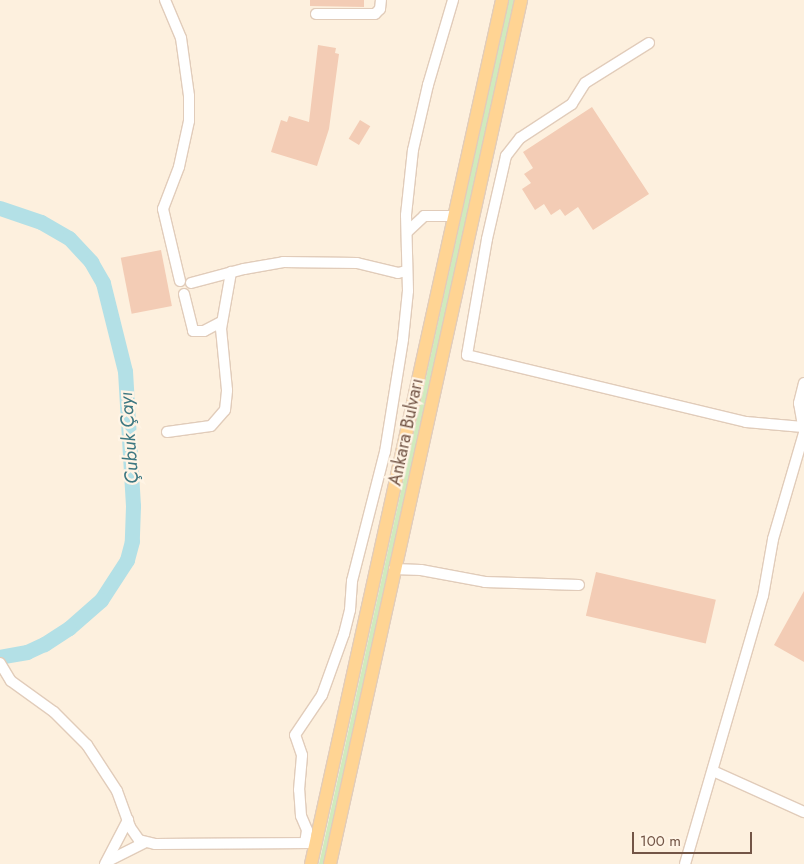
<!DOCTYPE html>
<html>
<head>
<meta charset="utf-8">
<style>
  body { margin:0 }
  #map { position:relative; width:804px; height:864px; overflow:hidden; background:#fdf0de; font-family:Jost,sans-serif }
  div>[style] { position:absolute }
  .green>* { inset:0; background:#d0eabd }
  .river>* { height:15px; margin:-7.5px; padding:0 7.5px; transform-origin:7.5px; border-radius:7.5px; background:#b3e0e6 }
  .building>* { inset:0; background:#f3ccb5; transform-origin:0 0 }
  .roads { filter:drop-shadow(1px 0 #e1ccba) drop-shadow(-1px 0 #e1ccba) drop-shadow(0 1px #e1ccba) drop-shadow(0 -1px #e1ccba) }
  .minor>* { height:10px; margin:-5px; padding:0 5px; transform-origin:5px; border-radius:5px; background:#fff }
  .major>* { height:12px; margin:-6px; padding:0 6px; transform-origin:6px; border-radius:6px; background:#ffd493 }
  span { translate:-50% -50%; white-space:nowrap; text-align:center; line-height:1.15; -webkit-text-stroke:4.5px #fff4e5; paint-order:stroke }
  .street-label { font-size:18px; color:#735546 }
  .water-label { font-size:19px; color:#3c7781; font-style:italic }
  .scale { position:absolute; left:632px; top:832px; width:120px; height:22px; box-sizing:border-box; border:2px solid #735546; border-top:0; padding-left:6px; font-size:15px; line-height:18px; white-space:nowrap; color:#735546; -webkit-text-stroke:4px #fff4e5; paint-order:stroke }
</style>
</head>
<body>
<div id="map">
  <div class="green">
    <i style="clip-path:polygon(509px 0,514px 0,509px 24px,323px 864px,319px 864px)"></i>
  </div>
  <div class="river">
    <i style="left:0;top:208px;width:43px;rotate:18.9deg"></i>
    <i style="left:41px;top:222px;width:32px;rotate:30deg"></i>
    <i style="left:69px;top:238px;width:33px;rotate:47deg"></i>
    <i style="left:91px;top:262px;width:24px;rotate:60deg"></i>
    <i style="left:103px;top:283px;width:91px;rotate:76deg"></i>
    <i style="left:125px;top:371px;width:135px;rotate:86.6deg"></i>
    <i style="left:133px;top:506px;width:35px;rotate:92deg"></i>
    <i style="left:132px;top:541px;width:20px;rotate:105deg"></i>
    <i style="left:127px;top:560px;width:48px;rotate:123deg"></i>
    <i style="left:101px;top:600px;width:43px;rotate:138.8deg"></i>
    <i style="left:69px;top:628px;width:30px;rotate:147deg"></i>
    <i style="left:44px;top:644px;width:19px;rotate:155deg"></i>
    <i style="left:27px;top:652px;width:27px;rotate:170deg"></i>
  </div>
  <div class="building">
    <i style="clip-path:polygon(310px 0,364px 0,364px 7px,310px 6px)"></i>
    <i style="clip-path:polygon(318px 45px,336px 48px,335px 53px,339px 54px,329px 129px,317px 166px,271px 152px,281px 120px,287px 122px,289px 116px,309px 122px)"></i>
    <i style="clip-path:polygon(592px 107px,649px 194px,593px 230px,578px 207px,565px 216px,560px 209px,551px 215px,544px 204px,535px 210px,522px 189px,531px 183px,524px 174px,533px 168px,523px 152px)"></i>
    <i style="left:360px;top:120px;width:12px;height:22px;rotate:31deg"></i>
    <i style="left:161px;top:250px;width:57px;height:41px;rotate:79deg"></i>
    <i style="left:596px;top:572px;width:123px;height:45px;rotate:13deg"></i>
    <i style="clip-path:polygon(804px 591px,804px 662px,774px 645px)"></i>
  </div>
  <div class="roads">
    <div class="minor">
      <i style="left:165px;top:0;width:41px;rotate:67.2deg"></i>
      <i style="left:181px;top:38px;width:59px;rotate:82.1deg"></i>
      <i style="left:189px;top:96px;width:25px;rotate:90deg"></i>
      <i style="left:189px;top:121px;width:47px;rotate:102.3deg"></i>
      <i style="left:179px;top:167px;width:45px;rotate:110.9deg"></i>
      <i style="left:163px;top:209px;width:74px;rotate:76.7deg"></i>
      <i style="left:316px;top:14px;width:59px"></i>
      <i style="left:375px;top:14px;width:7px;rotate:-45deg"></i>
      <i style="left:380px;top:9px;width:9px;rotate:-84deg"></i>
      <i style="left:649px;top:43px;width:75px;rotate:148deg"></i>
      <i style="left:585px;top:83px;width:25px;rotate:122deg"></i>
      <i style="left:572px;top:104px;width:62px;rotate:146.8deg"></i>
      <i style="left:520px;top:138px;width:23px;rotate:128deg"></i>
      <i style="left:506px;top:156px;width:85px;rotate:102.9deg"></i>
      <i style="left:487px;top:239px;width:118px;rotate:99.8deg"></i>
      <i style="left:467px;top:355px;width:287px;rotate:13.5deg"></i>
      <i style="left:746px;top:422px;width:57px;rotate:5deg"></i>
      <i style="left:407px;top:232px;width:23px;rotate:-43deg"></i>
      <i style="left:424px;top:216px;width:30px"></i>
      <i style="left:191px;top:283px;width:55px;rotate:-14.8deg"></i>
      <i style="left:244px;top:269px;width:40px;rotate:-10deg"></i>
      <i style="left:283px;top:262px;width:74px;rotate:0.8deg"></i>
      <i style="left:357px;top:263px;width:42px;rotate:13.7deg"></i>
      <i style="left:398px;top:273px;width:9px;rotate:-13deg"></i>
      <i style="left:184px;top:294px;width:38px;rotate:76deg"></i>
      <i style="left:193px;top:331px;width:11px"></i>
      <i style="left:204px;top:331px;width:19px;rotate:-28deg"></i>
      <i style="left:804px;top:383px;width:21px;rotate:104deg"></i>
      <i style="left:799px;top:403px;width:27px;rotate:80deg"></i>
      <i style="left:167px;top:432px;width:44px;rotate:-7.8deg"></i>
      <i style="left:211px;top:426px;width:21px;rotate:-49deg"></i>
      <i style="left:225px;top:410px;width:20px;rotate:-84deg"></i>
      <i style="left:227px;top:390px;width:61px;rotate:-95.6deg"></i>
      <i style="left:221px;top:329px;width:58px;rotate:-80deg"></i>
      <i style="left:394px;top:569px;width:27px;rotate:2deg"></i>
      <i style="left:421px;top:570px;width:65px;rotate:10.6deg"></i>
      <i style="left:485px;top:582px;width:94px;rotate:1.8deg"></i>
      <i style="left:0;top:663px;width:21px;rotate:59deg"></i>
      <i style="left:11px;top:681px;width:53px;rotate:35.8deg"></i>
      <i style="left:54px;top:712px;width:47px;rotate:45deg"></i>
      <i style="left:87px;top:745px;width:55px;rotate:56.9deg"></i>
      <i style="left:117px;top:791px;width:38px;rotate:70deg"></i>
      <i style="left:130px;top:827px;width:16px;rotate:55deg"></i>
      <i style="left:139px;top:840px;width:16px;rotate:14deg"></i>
      <i style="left:155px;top:844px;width:157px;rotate:-0.4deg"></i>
      <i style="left:713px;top:771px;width:100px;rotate:24.3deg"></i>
      <i style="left:305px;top:843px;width:13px;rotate:-81deg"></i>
      <i style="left:307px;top:830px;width:15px;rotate:-113deg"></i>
      <i style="left:301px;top:816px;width:26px;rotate:-94deg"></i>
      <i style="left:299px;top:790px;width:35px;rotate:-85deg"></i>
      <i style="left:302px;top:755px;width:21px;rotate:-109deg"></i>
      <i style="left:295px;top:735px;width:48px;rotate:-56deg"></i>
      <i style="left:322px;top:695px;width:65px;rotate:-70.2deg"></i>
      <i style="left:344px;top:634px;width:25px;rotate:-76deg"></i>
      <i style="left:350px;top:610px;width:29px;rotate:-86deg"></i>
      <i style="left:352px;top:581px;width:133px;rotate:-75.7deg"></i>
      <i style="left:385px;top:452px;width:114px;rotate:-80.9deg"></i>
      <i style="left:403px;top:339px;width:48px;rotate:-84.1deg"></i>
      <i style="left:408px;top:291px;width:76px;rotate:-91.5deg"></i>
      <i style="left:406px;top:215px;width:65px;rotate:-83.9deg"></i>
      <i style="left:413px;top:150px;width:67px;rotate:-77deg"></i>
      <i style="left:428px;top:85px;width:89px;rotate:-73.6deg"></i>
      <i style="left:108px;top:861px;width:40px;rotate:-26.6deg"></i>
      <i style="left:105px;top:864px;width:50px;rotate:-62.4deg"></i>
      <i style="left:685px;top:864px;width:279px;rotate:-73.8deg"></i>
      <i style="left:763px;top:596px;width:58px;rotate:-80deg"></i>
      <i style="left:773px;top:539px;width:110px;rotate:-73.7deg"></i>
    </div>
    <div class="major">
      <i style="left:311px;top:864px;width:885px;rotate:-77.53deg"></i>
      <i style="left:330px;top:864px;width:885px;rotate:-77.53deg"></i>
    </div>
  </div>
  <div class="street-label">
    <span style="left:406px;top:432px;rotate:-78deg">Ankara Bulvarı</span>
  </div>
  <div class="water-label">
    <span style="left:129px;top:438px;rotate:-94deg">Çubuk Çayı</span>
  </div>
  <div class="scale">100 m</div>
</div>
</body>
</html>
